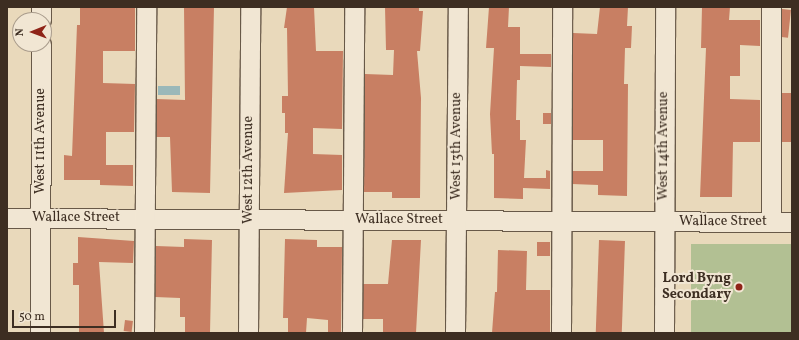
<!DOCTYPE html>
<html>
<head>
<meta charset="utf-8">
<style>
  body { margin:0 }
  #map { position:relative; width:799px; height:340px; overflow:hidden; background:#e9d9bb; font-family:Vollkorn,serif }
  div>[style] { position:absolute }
  .green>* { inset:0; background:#b2c093; transform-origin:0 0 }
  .water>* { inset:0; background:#9ab8b9; transform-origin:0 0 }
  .building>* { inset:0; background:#c87f63; transform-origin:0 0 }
  .roads { filter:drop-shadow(1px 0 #685948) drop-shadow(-1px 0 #685948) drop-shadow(0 1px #685948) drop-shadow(0 -1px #685948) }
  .minor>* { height:19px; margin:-9.5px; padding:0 9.5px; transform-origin:9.5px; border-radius:9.5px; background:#f1e6d3 }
  .dots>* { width:11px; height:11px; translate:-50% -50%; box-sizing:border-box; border:2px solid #f1e6d3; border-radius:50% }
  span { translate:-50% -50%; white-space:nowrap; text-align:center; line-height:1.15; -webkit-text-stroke:4px #f1e6d3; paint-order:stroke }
  .street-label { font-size:14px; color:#3d2e22 }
  .poi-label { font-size:14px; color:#3d2e22; font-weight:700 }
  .right { translate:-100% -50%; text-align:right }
  .frame { position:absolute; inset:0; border:8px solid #3d2e22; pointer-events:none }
  .north { position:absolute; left:12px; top:12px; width:40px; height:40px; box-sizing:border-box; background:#f1e6d3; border:1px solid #a99c8c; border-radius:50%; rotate:269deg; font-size:11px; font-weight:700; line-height:16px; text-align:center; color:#3d2e22 }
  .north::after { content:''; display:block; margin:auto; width:14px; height:18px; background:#8f2418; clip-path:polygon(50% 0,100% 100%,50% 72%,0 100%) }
  .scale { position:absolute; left:12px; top:310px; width:104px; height:18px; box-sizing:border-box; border:2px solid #3d2e22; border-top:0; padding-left:5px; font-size:12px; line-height:14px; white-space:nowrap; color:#3d2e22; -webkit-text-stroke:3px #f1e6d3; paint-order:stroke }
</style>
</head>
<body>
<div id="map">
  <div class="green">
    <i style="left:792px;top:244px;width:89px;height:101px;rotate:90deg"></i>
  </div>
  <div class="water">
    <i style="left:158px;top:86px;width:22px;height:9px"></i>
  </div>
  <div class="building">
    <i style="clip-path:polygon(80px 7px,135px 8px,135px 51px,103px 51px,103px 83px,135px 84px,134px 132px,106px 132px,106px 165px,133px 165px,133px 186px,100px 185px,100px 180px,64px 180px,64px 155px,72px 156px,77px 25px,80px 25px)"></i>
    <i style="clip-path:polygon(184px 7px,214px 7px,210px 193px,172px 192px,170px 137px,156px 137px,156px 99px,185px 100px)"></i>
    <i style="clip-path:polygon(287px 7px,314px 7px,316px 51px,343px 51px,342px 129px,313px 128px,313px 154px,342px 155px,342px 190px,284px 193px,288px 133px,285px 133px,285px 113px,282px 113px,282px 96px,288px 96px,287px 28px,284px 28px)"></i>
    <i style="clip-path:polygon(385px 7px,419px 7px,419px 11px,423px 11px,420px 51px,417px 51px,421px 98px,420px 198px,392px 198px,392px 192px,364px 192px,365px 74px,393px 75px,394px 50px,386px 50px)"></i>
    <i style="clip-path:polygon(489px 7px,509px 7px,508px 27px,520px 27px,520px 54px,551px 54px,551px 67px,520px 66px,520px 80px,517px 80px,516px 120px,520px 120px,520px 140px,526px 140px,524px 178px,546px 178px,546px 170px,550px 171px,550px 189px,523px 188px,523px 199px,494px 198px,494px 154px,492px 154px,490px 114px,494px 48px,486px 48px)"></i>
    <i style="clip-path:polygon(600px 7px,628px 7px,627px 26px,632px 26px,631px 48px,625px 48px,624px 84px,628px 84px,627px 196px,598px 195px,598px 185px,572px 184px,572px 171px,603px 171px,603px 140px,573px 140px,573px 33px,597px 34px)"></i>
    <i style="clip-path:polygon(702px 7px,730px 7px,729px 20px,760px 20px,760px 46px,740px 45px,740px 76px,730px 76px,730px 99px,760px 100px,760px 142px,733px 142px,732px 197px,700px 197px,706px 48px,701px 48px)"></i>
    <i style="left:782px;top:9px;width:9px;height:28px;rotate:6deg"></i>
    <i style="left:782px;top:93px;width:10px;height:49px"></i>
    <i style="left:543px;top:113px;width:8px;height:11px"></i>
    <i style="clip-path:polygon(78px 237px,134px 241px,133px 263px,99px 262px,104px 333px,79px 333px,79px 285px,73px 285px,73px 263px,78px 263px)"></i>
    <i style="clip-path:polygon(184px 239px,212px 240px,210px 333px,185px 333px,185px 317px,180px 317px,180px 298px,155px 297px,156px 246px,184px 247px)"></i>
    <i style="clip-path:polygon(285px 239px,317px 240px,317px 247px,342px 247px,341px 332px,328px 332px,328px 320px,307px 318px,306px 333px,288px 333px,288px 318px,283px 318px)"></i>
    <i style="clip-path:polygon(392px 240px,421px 240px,416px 333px,383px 333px,383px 319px,363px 319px,363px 284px,388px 284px)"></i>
    <i style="left:599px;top:240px;width:26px;height:93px;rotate:2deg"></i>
    <i style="left:537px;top:242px;width:13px;height:14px"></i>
    <i style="clip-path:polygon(498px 250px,527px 251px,526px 290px,550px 290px,550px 333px,492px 333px,495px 292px,497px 292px)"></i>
    <i style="left:125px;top:320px;width:8px;height:11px;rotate:7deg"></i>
  </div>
  <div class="roads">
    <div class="minor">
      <i style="left:41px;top:20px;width:13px;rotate:-90deg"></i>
      <i style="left:7px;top:218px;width:785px;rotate:0.29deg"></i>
      <i style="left:771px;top:222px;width:215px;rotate:-90deg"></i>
      <i style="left:40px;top:333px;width:289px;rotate:-89.8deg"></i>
      <i style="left:144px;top:333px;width:326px;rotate:-89.6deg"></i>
      <i style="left:248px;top:333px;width:326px;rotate:-89.6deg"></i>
      <i style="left:352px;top:333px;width:326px;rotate:-89.6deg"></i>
      <i style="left:455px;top:333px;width:326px;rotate:-89.5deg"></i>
      <i style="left:561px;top:333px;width:326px;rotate:-89.8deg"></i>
      <i style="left:664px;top:333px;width:326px;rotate:-89.8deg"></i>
    </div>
  </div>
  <div class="dots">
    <i style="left:739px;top:287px;background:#8f2418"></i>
  </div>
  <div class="street-label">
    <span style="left:41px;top:141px;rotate:-90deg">West 11th Avenue</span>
    <span style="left:457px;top:146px;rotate:-90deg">West 13th Avenue</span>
    <span style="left:664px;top:146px;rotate:-90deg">West 14th Avenue</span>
    <span style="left:249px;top:170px;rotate:-90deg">West 12th Avenue</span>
    <span style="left:76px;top:218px">Wallace Street</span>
    <span style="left:399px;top:220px">Wallace Street</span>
    <span style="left:723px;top:222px">Wallace Street</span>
  </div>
  <div class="poi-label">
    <span class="right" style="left:731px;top:287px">Lord Byng<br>Secondary</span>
  </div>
  <div class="frame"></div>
  <div class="north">N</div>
  <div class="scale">50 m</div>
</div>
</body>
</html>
